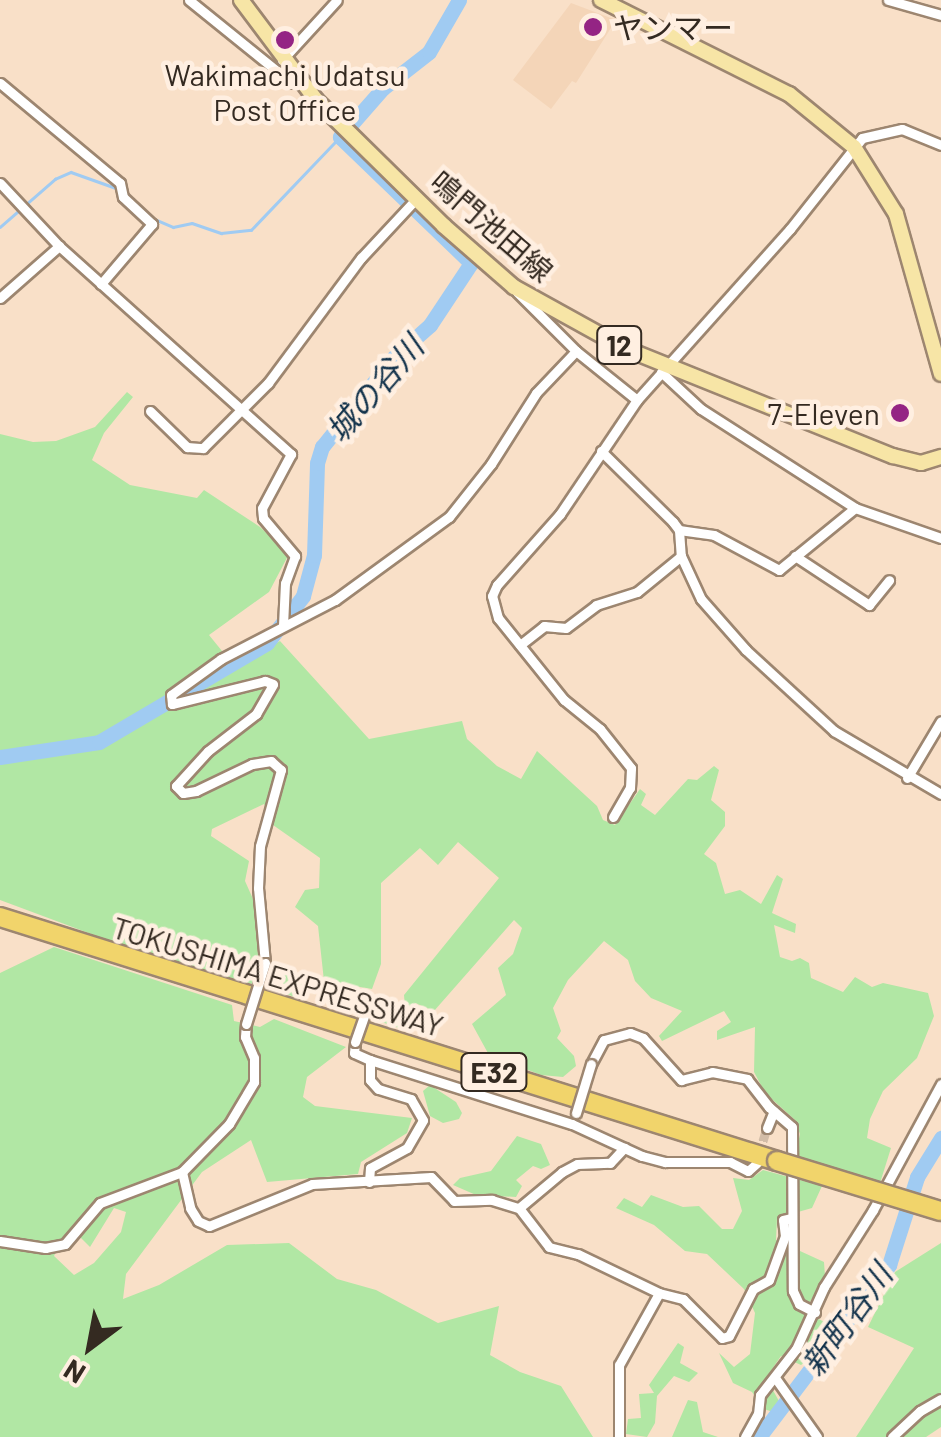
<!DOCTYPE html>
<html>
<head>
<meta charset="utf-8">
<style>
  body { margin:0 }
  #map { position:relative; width:941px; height:1437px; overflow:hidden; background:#f9e0c8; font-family:Barlow,"Noto Sans JP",sans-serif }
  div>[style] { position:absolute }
  .built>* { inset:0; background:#f4d5b8 }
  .green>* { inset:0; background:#b1e7a4 }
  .stream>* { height:2.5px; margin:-1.25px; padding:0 1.25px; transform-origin:1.25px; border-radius:1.25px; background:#a0cbf2 }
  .river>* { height:15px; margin:-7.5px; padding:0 7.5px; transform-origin:7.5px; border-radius:7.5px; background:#a0cbf2 }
  .minor-tunnel>* { height:9px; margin-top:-4.5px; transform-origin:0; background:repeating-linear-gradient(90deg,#d2bca7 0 9px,transparent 0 13.5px) }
  .roads { filter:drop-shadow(2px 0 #9d8670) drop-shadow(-2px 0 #9d8670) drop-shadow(0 2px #9d8670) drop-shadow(0 -2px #9d8670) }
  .minor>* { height:9px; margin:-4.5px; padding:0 4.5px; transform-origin:4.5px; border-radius:4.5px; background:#fff }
  .primary>* { height:14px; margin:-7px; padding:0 7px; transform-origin:7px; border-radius:7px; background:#f7e5a6 }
  .motorway>* { height:18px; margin:-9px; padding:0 9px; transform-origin:9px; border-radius:9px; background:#f1d46b }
  .bridges { filter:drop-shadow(2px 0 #9d8670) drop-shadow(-2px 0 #9d8670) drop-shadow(0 2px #9d8670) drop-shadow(0 -2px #9d8670) }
  .minor-bridge>* { height:9px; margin:-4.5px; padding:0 4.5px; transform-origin:4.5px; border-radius:4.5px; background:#fff }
  .motorway-bridge>* { height:18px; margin:-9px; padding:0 9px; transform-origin:9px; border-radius:9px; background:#f1d46b }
  .dots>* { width:28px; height:28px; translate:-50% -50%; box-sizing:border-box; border:5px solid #ffefe1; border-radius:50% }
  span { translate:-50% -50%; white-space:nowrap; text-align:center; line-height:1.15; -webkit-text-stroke:9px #ffefe1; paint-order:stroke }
  .shield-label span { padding:2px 8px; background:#ffefe1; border:2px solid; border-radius:8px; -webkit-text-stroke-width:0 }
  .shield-label { font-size:28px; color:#342a21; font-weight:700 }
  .poi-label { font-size:30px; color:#342a21 }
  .left { translate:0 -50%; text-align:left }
  .right { translate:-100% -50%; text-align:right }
  .street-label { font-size:30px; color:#342a21 }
  .water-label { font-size:32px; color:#12324b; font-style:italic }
  .north { position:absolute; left:40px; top:1297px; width:100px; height:100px; -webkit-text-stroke:8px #ffefe1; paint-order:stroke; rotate:212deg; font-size:28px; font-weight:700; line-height:40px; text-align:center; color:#342a21 }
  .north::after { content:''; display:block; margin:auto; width:35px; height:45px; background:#342a21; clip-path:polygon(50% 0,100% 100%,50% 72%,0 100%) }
</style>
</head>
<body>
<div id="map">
  <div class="built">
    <i style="clip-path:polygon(571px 3px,616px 20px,576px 83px,572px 81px,551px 109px,513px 80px)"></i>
  </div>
  <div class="green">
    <i style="clip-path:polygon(127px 392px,133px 397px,104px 433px,92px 460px,130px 485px,197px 498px,204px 490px,260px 527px,289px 554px,269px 592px,209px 635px,235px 667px,280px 641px,369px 739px,462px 721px,467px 739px,497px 766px,521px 779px,537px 751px,597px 806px,603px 820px,615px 825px,640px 789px,646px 794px,641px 805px,655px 815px,688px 779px,697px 780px,714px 766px,719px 770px,711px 800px,725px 812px,725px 826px,704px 854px,716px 863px,725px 894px,740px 890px,761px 904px,777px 875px,783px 879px,772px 913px,796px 924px,795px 933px,774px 925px,780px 957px,792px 961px,800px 958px,809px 963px,811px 978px,843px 992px,855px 977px,872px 987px,883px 983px,928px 993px,934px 1016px,917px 1058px,883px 1091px,870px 1119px,867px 1138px,891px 1148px,880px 1183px,795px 1157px,800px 1134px,795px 1120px,765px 1093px,754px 1072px,755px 1027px,717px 1040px,717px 1031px,731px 1022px,724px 1011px,662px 1041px,659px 1036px,682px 1011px,651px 998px,635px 981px,628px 960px,604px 941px,568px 980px,553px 1008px,561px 1031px,557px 1038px,574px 1056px,576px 1066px,563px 1077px,541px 1075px,489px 1055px,472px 1024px,506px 995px,498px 968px,513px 954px,522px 928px,514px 920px,434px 1011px,415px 1003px,399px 1028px,370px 1018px,376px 1000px,401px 1011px,405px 1008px,404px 995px,499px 878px,458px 842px,438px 865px,420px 848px,381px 883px,381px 964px,372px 989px,324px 981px,318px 926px,295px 907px,305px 890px,319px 888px,320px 858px,273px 825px,264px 804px,212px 829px,211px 836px,249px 861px,245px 881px,253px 899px,259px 965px,316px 982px,305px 1000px,110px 941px,0 900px,0 434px,33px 442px,56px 441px,95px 427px)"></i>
    <i style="clip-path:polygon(evenodd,54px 947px,232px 1005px,234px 1021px,260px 1027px,274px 1019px,346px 1047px,307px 1077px,303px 1097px,315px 1106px,412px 1118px,407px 1133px,361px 1162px,358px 1174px,267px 1182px,251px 1140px,202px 1172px,126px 1274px,123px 1299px,159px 1285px,227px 1245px,289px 1243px,337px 1279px,376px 1290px,438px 1323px,499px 1306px,490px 1355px,520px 1372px,561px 1386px,593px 1437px,0 1437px,0 973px,54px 947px,114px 1208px,126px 1212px,121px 1232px,94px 1263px,74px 1275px,54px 1256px,62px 1238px,72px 1229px,90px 1247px,114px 1208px)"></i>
    <i style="clip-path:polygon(430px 1085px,456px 1102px,462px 1113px,459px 1119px,443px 1123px,430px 1116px,423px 1091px)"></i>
    <i style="clip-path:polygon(517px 1136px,541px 1144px,550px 1165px,541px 1169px,533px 1166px,516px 1180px,522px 1186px,516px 1197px,476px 1195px,453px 1185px,460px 1178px,491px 1171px)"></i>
    <i style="clip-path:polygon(763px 1170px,822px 1186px,812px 1208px,777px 1218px,776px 1240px,824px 1262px,825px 1276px,804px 1312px,835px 1327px,822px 1349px,801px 1365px,781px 1356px,766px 1378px,779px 1401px,773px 1412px,764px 1409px,752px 1392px,733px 1383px,719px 1353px,734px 1367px,750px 1354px,755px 1313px,744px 1289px,707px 1254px,685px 1251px,654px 1225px,616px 1208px,624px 1198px,642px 1207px,651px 1195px,683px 1207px,699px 1206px,722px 1229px,733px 1229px,742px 1211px,733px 1178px,749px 1180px)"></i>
    <i style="clip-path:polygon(941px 1243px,941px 1427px,926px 1437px,856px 1437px,914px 1348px,868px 1327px,895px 1272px)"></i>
    <i style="clip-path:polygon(678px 1343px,684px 1347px,680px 1363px,698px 1373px,689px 1382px,674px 1376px,657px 1396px,655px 1423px,647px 1437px,626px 1434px,628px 1419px,641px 1418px,639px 1394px,654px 1393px,649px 1385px)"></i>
    <i style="clip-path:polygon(688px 1400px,697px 1402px,703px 1432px,718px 1437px,672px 1437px)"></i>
  </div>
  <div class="stream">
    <i style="left:124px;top:191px;width:27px;rotate:45deg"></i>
    <i style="left:152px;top:218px;width:23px;rotate:23deg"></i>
    <i style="left:173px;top:227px;width:19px;rotate:-12deg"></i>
    <i style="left:192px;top:223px;width:31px;rotate:19deg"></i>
    <i style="left:221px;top:233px;width:30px;rotate:-6deg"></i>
    <i style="left:251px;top:230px;width:129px;rotate:-46.3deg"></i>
    <i style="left:0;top:227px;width:73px;rotate:-41.1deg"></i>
    <i style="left:55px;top:179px;width:17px;rotate:-24deg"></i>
    <i style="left:71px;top:172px;width:48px;rotate:19.6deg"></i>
  </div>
  <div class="river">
    <i style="left:0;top:757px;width:100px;rotate:-8.6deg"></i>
    <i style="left:99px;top:742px;width:195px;rotate:-30.5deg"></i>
    <i style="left:267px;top:643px;width:59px;rotate:-52.5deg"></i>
    <i style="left:303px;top:596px;width:42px;rotate:-75deg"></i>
    <i style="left:314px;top:555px;width:92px;rotate:-88.1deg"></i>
    <i style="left:317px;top:463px;width:17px;rotate:-73deg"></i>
    <i style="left:322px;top:447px;width:115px;rotate:-51.3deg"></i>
    <i style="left:394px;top:357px;width:48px;rotate:-41.6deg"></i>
    <i style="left:430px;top:325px;width:74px;rotate:-56.5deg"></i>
    <i style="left:471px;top:263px;width:182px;rotate:-136.1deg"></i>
    <i style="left:340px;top:137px;width:65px;rotate:-48.7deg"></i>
    <i style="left:383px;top:88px;width:58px;rotate:-38deg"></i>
    <i style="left:429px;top:52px;width:60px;rotate:-60deg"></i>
    <i style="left:759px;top:1437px;width:216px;rotate:-52.9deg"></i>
    <i style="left:889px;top:1265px;width:92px;rotate:-72.3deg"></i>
    <i style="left:917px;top:1177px;width:46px;rotate:-58.4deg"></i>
  </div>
  <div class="minor-tunnel">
    <i style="left:759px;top:1154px;width:27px;rotate:-73deg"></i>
  </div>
  <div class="roads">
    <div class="minor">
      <i style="left:189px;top:0;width:132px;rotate:38.9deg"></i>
      <i style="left:292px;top:83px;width:6px;rotate:-51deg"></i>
      <i style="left:888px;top:0;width:55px;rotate:15.8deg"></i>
      <i style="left:282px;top:60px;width:81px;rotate:-47.5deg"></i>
      <i style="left:0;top:83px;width:156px;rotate:39.8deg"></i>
      <i style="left:120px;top:183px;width:14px;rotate:78deg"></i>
      <i style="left:123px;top:197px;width:40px;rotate:43deg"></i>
      <i style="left:152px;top:224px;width:79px;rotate:130.4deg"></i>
      <i style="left:0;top:183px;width:86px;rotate:46.9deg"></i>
      <i style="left:59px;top:246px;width:312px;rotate:41.9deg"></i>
      <i style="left:291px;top:454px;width:61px;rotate:118.2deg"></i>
      <i style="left:262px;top:508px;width:10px;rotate:84deg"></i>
      <i style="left:263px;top:518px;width:50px;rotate:49.9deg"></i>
      <i style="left:295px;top:556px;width:29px;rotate:110deg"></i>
      <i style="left:285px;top:583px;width:43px;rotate:92.7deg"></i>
      <i style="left:517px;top:292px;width:83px;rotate:45deg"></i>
      <i style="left:576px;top:351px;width:78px;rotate:38.8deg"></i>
      <i style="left:0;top:298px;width:79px;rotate:-41.4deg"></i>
      <i style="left:661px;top:372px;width:54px;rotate:42.8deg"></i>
      <i style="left:701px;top:409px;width:183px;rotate:32.7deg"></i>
      <i style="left:855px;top:508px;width:91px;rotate:19.2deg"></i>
      <i style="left:150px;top:411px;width:52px;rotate:44.2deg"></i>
      <i style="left:187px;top:447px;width:16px;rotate:4deg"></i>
      <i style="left:203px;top:448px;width:92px;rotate:-45deg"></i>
      <i style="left:268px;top:383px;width:156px;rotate:-53.4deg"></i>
      <i style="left:361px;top:258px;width:81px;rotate:-47deg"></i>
      <i style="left:601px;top:451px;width:101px;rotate:44.6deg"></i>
      <i style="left:673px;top:522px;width:10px;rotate:53deg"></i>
      <i style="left:679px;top:530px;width:26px;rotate:86deg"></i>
      <i style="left:681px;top:556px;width:47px;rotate:65.1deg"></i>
      <i style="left:701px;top:599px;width:68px;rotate:48.6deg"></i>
      <i style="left:746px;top:650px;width:120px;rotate:42.6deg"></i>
      <i style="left:834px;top:731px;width:124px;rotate:30.5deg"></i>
      <i style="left:679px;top:530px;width:35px;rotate:8deg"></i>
      <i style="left:714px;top:535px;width:74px;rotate:28.3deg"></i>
      <i style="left:779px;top:570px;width:98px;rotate:-39.2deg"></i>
      <i style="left:795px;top:556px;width:89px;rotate:33.5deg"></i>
      <i style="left:869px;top:605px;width:32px;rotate:-51deg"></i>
      <i style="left:520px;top:645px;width:31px;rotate:-38deg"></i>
      <i style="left:544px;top:626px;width:22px;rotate:5deg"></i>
      <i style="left:566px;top:628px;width:38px;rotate:-37deg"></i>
      <i style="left:596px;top:605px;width:43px;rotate:-17.6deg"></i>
      <i style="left:637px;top:592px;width:57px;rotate:-39.3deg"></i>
      <i style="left:907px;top:778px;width:66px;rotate:-59.2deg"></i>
      <i style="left:613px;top:817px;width:34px;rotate:-60deg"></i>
      <i style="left:630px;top:788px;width:20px;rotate:-87deg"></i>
      <i style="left:631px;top:768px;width:50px;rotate:-128.5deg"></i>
      <i style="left:600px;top:729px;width:46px;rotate:-141.1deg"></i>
      <i style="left:564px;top:700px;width:105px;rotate:-128.8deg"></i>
      <i style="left:498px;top:618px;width:23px;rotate:-105deg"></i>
      <i style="left:492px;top:596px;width:12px;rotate:-66deg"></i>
      <i style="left:497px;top:585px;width:95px;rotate:-48.4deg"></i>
      <i style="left:560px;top:514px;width:138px;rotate:-56deg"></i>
      <i style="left:637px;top:400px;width:229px;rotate:-48.2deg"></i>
      <i style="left:790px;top:229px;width:116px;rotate:-51.6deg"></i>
      <i style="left:862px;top:138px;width:41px;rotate:-12.7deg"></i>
      <i style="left:902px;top:129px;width:42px;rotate:22.3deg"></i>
      <i style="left:265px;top:963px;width:75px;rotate:-95.3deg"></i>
      <i style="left:258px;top:888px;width:42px;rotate:-87.3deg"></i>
      <i style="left:260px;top:846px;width:79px;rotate:-74.6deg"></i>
      <i style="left:281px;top:770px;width:13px;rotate:-138deg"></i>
      <i style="left:271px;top:761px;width:19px;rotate:171deg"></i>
      <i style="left:252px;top:764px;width:62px;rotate:154.3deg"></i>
      <i style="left:196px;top:791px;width:13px;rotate:171deg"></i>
      <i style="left:183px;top:793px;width:10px;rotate:-135deg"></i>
      <i style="left:176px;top:786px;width:47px;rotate:-47.6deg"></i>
      <i style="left:208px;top:751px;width:61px;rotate:-37.6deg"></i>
      <i style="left:256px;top:714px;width:34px;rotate:-60deg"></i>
      <i style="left:273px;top:684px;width:9px;rotate:-159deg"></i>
      <i style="left:265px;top:681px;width:96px;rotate:166.1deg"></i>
      <i style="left:172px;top:704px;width:9px;rotate:-96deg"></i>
      <i style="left:171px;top:695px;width:62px;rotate:-35.8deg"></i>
      <i style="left:221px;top:659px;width:128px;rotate:-27.4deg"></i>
      <i style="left:335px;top:600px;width:141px;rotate:-36.1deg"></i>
      <i style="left:449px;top:517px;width:68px;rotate:-51.6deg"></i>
      <i style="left:491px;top:464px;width:84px;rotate:-57.6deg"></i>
      <i style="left:536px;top:393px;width:58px;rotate:-46.4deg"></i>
      <i style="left:355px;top:1042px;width:11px;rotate:95deg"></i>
      <i style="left:354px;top:1053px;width:17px;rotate:24deg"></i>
      <i style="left:370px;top:1060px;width:212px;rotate:17.6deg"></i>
      <i style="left:572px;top:1124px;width:77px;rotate:24.6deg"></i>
      <i style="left:642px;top:1156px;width:24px;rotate:15deg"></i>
      <i style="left:665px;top:1162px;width:65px"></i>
      <i style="left:730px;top:1162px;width:20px;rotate:27deg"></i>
      <i style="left:748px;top:1171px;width:12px;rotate:-42deg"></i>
      <i style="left:591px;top:1064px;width:27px;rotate:-62deg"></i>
      <i style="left:604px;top:1040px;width:27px;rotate:-15deg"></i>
      <i style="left:630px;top:1033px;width:14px;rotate:21deg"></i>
      <i style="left:643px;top:1038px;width:57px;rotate:47.9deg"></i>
      <i style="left:681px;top:1080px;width:32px;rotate:-14deg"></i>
      <i style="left:712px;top:1072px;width:36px;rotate:11deg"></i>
      <i style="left:747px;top:1079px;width:36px;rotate:52deg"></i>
      <i style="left:769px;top:1107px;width:30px;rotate:41deg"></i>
      <i style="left:792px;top:1127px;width:164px;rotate:89.7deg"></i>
      <i style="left:793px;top:1291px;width:14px;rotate:65deg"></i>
      <i style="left:799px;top:1304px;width:18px;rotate:27deg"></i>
      <i style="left:767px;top:1128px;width:18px;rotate:-68deg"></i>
      <i style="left:182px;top:1172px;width:37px;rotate:77deg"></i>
      <i style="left:190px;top:1208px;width:15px;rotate:58deg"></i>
      <i style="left:198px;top:1221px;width:12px;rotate:24deg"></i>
      <i style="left:209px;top:1226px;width:111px;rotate:-22.2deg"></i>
      <i style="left:312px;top:1184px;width:119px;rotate:-3.4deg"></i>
      <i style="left:431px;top:1177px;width:33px;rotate:46deg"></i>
      <i style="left:454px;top:1201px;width:38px;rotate:-2deg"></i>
      <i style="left:492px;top:1200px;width:28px;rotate:17deg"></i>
      <i style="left:519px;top:1208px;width:49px;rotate:52.4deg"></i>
      <i style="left:549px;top:1247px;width:30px;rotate:14deg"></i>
      <i style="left:578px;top:1254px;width:90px;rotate:25.7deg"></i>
      <i style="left:659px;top:1293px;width:25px;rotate:14deg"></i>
      <i style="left:683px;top:1299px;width:55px;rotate:45deg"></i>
      <i style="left:722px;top:1338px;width:7px;rotate:-16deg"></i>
      <i style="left:729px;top:1336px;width:53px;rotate:-62.9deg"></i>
      <i style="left:753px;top:1289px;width:18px;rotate:-29deg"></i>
      <i style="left:769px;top:1280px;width:47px;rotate:-70deg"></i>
      <i style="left:785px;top:1236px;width:16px;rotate:-97deg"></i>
      <i style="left:783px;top:1220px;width:9px;rotate:-13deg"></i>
      <i style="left:369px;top:1182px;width:14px;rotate:-86deg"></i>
      <i style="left:370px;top:1168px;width:42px;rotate:-28.4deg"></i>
      <i style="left:407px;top:1148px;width:32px;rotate:-60deg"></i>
      <i style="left:423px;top:1120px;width:24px;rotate:-120deg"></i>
      <i style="left:411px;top:1099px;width:34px;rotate:-163deg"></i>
      <i style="left:378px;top:1089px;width:12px;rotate:-132deg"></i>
      <i style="left:370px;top:1080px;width:20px;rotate:-90deg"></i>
      <i style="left:519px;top:1208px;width:56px;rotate:-39.9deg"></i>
      <i style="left:562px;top:1172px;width:17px;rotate:-28deg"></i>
      <i style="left:577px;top:1164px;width:33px;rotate:-2deg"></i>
      <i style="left:610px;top:1163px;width:21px;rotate:-47deg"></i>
      <i style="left:0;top:1241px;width:46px;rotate:8.8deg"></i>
      <i style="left:45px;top:1248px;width:20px;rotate:-11deg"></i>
      <i style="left:65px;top:1244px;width:54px;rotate:-49.5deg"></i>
      <i style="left:100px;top:1203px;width:88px;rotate:-20.7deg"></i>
      <i style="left:182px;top:1172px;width:67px;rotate:-45.6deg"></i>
      <i style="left:229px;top:1124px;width:49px;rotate:-59.2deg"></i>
      <i style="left:254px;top:1082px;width:24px;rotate:-90deg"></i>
      <i style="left:254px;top:1058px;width:23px;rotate:-113deg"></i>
      <i style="left:245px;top:1037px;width:13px;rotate:-86deg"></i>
      <i style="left:776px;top:1379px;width:71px;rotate:54.7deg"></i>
      <i style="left:619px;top:1437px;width:72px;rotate:-90deg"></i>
      <i style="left:619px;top:1365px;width:82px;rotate:-60.9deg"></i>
      <i style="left:745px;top:1437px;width:26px;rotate:-61deg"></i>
      <i style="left:758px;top:1414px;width:19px;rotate:-84deg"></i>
      <i style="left:760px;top:1395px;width:58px;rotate:-52deg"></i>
      <i style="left:796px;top:1349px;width:68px;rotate:-65.7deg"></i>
      <i style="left:824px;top:1287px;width:91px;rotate:-57.5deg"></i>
      <i style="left:873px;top:1210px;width:143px;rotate:-61.6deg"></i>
      <i style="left:892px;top:1437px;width:38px;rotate:-43deg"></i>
      <i style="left:920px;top:1411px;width:24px;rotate:-30deg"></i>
    </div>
    <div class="primary">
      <i style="left:241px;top:0;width:125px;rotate:53.1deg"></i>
      <i style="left:316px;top:100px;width:180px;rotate:44.5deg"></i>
      <i style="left:444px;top:226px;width:93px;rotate:41.1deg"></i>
      <i style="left:514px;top:287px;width:126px;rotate:29deg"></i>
      <i style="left:624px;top:348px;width:290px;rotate:21.9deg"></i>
      <i style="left:893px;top:456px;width:29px;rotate:14deg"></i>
      <i style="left:921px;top:463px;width:21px;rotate:-17deg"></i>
      <i style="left:601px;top:0;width:210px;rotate:26.6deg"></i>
      <i style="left:789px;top:94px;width:84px;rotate:39.2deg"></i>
      <i style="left:854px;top:147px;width:79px;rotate:57.9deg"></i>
      <i style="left:896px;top:214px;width:166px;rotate:74.3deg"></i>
    </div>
    <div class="motorway">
      <i style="left:0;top:917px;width:814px;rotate:17.43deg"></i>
    </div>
  </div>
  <div class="bridges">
    <div class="minor-bridge">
      <i style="left:246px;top:1024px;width:64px;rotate:-72.7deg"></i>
      <i style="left:355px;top:1042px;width:42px;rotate:-70.7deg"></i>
      <i style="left:576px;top:1113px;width:51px;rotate:-73deg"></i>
    </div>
    <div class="motorway-bridge">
      <i style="left:777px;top:1161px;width:171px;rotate:17deg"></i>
    </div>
  </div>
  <div class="dots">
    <i style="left:593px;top:27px;background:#942484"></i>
    <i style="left:285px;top:40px;background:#942484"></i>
    <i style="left:900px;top:413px;background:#942484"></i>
  </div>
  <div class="shield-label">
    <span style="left:619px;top:345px">12</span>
    <span style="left:494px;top:1072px">E32</span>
  </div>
  <div class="poi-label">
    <span class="left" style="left:613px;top:27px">ヤンマー</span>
    <span style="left:285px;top:91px">Wakimachi Udatsu<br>Post Office</span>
    <span class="right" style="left:880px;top:413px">7-Eleven</span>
  </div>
  <div class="street-label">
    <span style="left:492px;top:226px;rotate:41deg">鳴門池田線</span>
    <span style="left:278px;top:976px;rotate:17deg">TOKUSHIMA EXPRESSWAY</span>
  </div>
  <div class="water-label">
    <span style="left:374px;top:388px;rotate:-49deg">城の谷川</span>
    <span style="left:846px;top:1319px;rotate:-54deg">新町谷川</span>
  </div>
  <div class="north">N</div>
</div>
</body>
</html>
